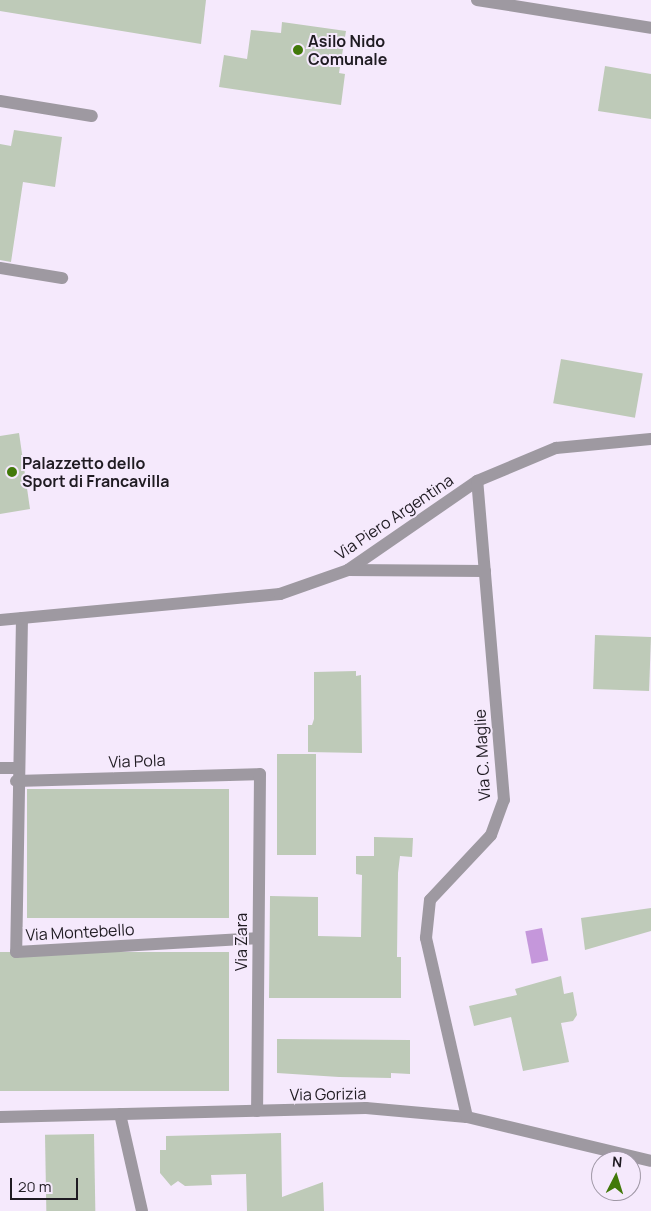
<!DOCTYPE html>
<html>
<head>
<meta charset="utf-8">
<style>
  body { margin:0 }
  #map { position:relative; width:651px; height:1211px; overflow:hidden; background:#f5e9fc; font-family:Manrope,sans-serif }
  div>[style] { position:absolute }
  .water>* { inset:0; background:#c597db; transform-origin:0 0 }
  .building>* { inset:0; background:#becab8; transform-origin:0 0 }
  .street>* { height:12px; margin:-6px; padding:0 6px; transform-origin:6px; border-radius:6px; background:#9e99a1 }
  .dots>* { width:14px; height:14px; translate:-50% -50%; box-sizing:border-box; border:2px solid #f5e9fc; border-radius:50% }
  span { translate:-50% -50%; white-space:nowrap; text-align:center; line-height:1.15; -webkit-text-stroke:4px #f5e9fc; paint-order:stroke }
  .poi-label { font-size:16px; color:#1f1b22; font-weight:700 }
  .left { translate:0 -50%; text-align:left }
  .street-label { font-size:16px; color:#1f1b22 }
  .north { position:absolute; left:591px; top:1151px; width:50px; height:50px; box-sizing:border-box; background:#f5e9fc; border:1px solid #9f97a5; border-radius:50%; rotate:5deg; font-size:14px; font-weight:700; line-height:20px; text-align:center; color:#1f1b22 }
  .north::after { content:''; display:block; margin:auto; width:18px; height:22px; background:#42790a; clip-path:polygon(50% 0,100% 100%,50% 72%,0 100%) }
  .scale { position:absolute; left:10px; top:1178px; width:68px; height:22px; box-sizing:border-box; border:2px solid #1f1b22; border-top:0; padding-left:6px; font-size:15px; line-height:18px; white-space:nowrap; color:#1f1b22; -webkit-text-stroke:4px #f5e9fc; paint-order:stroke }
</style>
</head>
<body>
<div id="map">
  <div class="water">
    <i style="left:542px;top:928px;width:33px;height:17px;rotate:79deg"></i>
  </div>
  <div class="building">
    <i style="clip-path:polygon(0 0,206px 0,201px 44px,0 11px)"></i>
    <i style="clip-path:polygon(282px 22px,346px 31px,339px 73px,345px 74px,341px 105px,219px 87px,224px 55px,247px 59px,251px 30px,281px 33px)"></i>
    <i style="clip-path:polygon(605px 66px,651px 74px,651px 119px,598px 111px)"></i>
    <i style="clip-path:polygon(14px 130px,62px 137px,55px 187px,23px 182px,11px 262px,0 260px,0 144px,11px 146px)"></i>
    <i style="left:561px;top:359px;width:83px;height:45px;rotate:10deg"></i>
    <i style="clip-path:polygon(19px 433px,30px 509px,0 514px,0 436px)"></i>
    <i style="left:595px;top:635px;width:56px;height:54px;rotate:2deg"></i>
    <i style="clip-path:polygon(356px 671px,356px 676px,361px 675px,362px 753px,308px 752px,308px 725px,312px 725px,314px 719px,314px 672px)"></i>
    <i style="left:277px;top:754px;width:39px;height:101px"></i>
    <i style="left:229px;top:789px;width:129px;height:202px;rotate:90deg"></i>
    <i style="clip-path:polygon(374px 837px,413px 838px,412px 857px,400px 856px,398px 873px,397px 957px,401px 957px,401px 998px,269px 998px,270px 896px,318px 897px,318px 936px,361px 937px,362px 875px,356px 874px,356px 856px,374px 856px)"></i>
    <i style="clip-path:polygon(651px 908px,651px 931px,585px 950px,581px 918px)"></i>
    <i style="left:229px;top:952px;width:139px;height:230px;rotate:90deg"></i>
    <i style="clip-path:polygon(561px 976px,564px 994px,573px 992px,577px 1015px,573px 1021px,561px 1023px,569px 1062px,523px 1071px,511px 1017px,474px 1026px,469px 1006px,517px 995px,515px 989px)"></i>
    <i style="clip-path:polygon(277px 1039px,410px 1040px,410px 1074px,391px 1073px,391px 1078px,339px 1077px,277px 1073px)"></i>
    <i style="clip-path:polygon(281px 1133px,282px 1197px,323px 1182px,324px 1211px,247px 1211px,246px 1174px,211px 1175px,212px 1185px,185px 1186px,178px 1181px,171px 1186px,160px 1173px,160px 1150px,166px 1150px,166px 1136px)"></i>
    <i style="left:94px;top:1134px;width:77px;height:49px;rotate:89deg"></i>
  </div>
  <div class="street">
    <i style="left:477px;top:0;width:176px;rotate:9.1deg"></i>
    <i style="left:0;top:101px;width:93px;rotate:9.3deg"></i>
    <i style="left:0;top:268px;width:63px;rotate:9.2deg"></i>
    <i style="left:348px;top:570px;width:137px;rotate:0.4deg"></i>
    <i style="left:22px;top:618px;width:334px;rotate:91deg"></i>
    <i style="left:16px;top:952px;width:241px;rotate:-3.3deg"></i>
    <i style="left:0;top:620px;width:281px;rotate:-5.3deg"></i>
    <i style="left:280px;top:594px;width:72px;rotate:-19.4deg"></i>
    <i style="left:348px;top:570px;width:157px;rotate:-34.6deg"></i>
    <i style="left:477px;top:481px;width:86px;rotate:-22.7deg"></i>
    <i style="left:556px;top:448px;width:95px;rotate:-5.4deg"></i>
    <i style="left:0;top:768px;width:17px"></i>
    <i style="left:16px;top:781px;width:244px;rotate:-1.6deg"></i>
    <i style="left:260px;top:774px;width:337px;rotate:90.5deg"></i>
    <i style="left:120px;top:1114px;width:99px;rotate:77.2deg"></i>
    <i style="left:0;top:1117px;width:366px;rotate:-1.4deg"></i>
    <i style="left:366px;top:1108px;width:101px;rotate:5.1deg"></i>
    <i style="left:467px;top:1117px;width:189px;rotate:13.4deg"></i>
    <i style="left:467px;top:1117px;width:184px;rotate:-102.9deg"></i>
    <i style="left:426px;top:938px;width:38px;rotate:-84deg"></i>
    <i style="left:430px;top:900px;width:89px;rotate:-46.8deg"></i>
    <i style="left:491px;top:835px;width:37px;rotate:-70deg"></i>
    <i style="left:504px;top:800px;width:320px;rotate:-94.8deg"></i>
  </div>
  <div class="dots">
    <i style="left:298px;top:50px;background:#42790a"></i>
    <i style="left:12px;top:472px;background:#42790a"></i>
  </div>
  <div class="poi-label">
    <span class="left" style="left:308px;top:50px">Asilo Nido<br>Comunale</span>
    <span class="left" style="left:22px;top:472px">Palazzetto dello<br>Sport di Francavilla</span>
  </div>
  <div class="street-label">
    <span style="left:394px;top:517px;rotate:-34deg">Via Piero Argentina</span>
    <span style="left:482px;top:755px;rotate:-93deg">Via C. Maglie</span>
    <span style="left:137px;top:761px;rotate:-2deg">Via Pola</span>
    <span style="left:80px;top:932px;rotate:-3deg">Via Montebello</span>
    <span style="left:241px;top:942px;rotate:-90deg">Via Zara</span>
    <span style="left:328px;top:1094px;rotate:-1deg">Via Gorizia</span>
  </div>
  <div class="north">N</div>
  <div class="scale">20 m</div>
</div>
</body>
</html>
